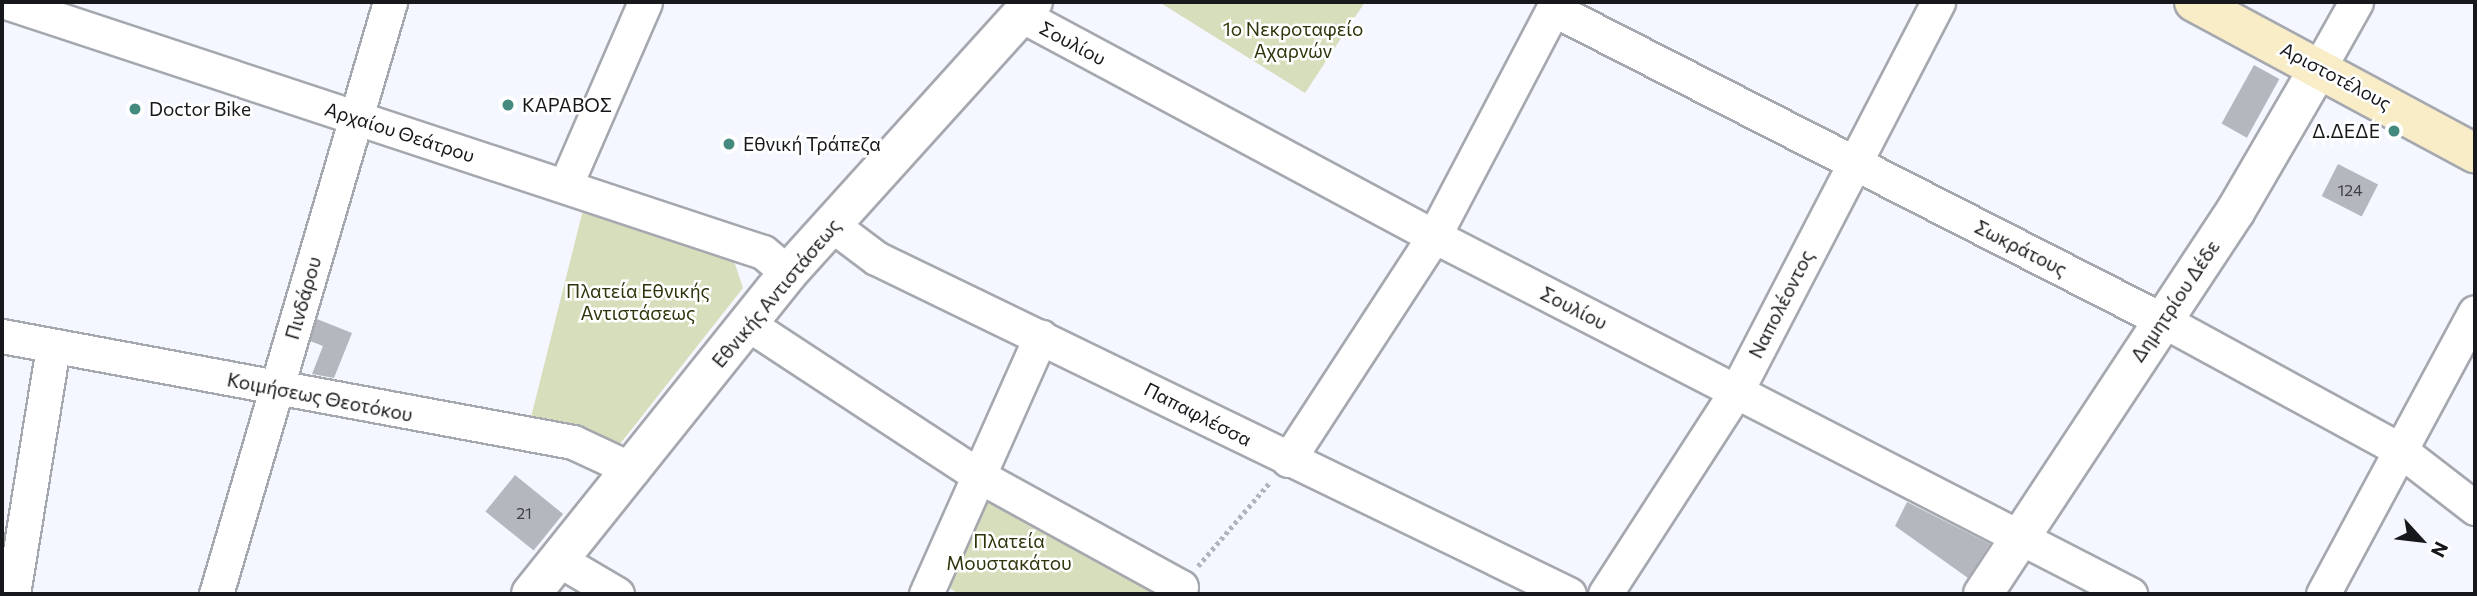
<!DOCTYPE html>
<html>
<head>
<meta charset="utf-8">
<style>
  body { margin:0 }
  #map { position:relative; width:2477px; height:596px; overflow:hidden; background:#f4f7ff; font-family:Commissioner,sans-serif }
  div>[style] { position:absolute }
  .green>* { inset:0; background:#d6debb }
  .building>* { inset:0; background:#b5b7bf; transform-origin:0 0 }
  .path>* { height:4.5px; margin-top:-2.25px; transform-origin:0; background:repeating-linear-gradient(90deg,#b0b3b9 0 3.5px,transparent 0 7px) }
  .roads { filter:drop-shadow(2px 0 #a5a8af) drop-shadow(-2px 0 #a5a8af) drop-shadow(0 2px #a5a8af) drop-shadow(0 -2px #a5a8af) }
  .minor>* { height:33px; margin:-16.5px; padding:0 16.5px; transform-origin:16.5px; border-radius:16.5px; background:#fff }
  .tertiary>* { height:38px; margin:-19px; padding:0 19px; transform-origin:19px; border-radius:19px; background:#fff }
  .secondary>* { height:38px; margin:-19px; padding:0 19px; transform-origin:19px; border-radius:19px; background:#f9edc8 }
  .dots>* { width:19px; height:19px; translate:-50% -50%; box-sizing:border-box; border:4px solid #fff; border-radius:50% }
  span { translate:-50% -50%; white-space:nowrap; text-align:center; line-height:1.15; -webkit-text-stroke:5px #fff; paint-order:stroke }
  .number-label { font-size:16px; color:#3e4044 }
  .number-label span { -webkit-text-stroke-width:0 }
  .park-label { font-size:19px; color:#2e350b }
  .street-label { font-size:19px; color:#17181b }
  .poi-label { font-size:19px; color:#17181b }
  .left { translate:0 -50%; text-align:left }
  .right { translate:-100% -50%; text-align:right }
  .frame { position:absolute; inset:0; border:4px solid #17181b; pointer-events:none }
  .north { position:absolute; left:2386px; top:505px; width:70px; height:70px; -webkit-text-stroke:5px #fff; paint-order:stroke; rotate:117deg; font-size:19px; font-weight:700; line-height:28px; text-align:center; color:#17181b }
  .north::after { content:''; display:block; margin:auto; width:24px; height:32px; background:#17181b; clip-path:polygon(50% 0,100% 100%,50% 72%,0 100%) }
</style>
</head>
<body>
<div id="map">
  <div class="green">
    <i style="clip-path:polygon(1159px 2px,1365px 2px,1305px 93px)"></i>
    <i style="clip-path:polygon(584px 206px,731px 252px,743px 288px,616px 449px,580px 426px,530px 421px)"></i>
    <i style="clip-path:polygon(992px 491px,1160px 594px,959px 594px,941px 583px)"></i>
  </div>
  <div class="building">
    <i style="left:2254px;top:65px;width:29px;height:67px;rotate:29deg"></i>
    <i style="left:2338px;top:164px;width:45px;height:36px;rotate:27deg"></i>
    <i style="clip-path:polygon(317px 319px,352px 333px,334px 378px,312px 374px,323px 346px,310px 341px)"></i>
    <i style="left:515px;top:475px;width:62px;height:47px;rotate:39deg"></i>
    <i style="clip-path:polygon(1907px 502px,1990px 544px,1968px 578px,1895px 526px)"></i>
  </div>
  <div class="path">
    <i style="left:1198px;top:566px;width:111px;rotate:-49.4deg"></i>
  </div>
  <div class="roads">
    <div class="minor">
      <i style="left:6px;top:2px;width:797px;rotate:18.28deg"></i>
      <i style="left:763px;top:252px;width:33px;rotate:40deg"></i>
      <i style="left:1553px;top:9px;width:684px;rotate:27.05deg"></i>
      <i style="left:2162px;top:320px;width:271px;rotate:28.6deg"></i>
      <i style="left:2400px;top:450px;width:95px;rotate:37.7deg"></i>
      <i style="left:1021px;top:15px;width:468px;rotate:28.2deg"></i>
      <i style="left:1434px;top:236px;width:783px;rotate:27.22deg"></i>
      <i style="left:2320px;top:66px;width:73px;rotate:-60.6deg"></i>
      <i style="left:566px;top:184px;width:198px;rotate:-66.5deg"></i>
      <i style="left:832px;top:225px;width:55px;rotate:36.9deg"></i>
      <i style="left:876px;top:258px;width:770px;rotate:25.87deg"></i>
      <i style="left:748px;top:324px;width:277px;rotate:33.3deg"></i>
      <i style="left:979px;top:476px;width:230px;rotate:28.8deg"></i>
      <i style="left:1181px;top:587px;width:10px;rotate:135deg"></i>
      <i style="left:2px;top:336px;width:581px;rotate:10.52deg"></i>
      <i style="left:573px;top:442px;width:66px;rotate:25deg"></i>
      <i style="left:1288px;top:460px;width:267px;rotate:-56.9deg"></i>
      <i style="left:1434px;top:236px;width:264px;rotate:-62.3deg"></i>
      <i style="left:561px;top:561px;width:65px;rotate:30.5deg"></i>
      <i style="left:13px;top:594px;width:250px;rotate:-80.8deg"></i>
      <i style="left:216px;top:594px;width:617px;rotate:-73.62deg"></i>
      <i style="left:926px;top:594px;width:282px;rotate:-66deg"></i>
      <i style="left:1605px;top:594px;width:243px;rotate:-57.1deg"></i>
      <i style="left:1737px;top:390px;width:437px;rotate:-62.6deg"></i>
      <i style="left:2323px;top:594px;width:320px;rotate:-61.7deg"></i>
    </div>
    <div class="tertiary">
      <i style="left:531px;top:594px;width:411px;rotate:-51.3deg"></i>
      <i style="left:788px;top:273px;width:365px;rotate:-47.9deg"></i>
      <i style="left:1983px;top:594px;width:458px;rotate:-56.6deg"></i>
      <i style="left:2235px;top:212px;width:169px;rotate:-59.8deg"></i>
    </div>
    <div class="secondary">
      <i style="left:2194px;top:2px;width:319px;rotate:28.3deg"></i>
    </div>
  </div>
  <div class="dots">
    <i style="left:508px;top:105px;background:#458a7f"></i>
    <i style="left:135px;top:109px;background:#458a7f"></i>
    <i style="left:2394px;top:131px;background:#458a7f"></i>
    <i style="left:729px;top:144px;background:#458a7f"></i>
  </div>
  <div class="number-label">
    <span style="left:2350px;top:190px">124</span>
    <span style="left:524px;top:513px">21</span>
  </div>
  <div class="park-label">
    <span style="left:1293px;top:40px">1ο Νεκροταφείο<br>Αχαρνών</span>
    <span style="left:638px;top:302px">Πλατεία Εθνικής<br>Αντιστάσεως</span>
    <span style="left:1009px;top:552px">Πλατεία<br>Μουστακάτου</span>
  </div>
  <div class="street-label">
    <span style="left:1073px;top:43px;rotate:28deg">Σουλίου</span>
    <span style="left:2336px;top:76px;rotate:28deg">Αριστοτέλους</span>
    <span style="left:400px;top:132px;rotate:18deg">Αρχαίου Θεάτρου</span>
    <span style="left:2021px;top:248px;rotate:27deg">Σωκράτους</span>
    <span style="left:776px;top:293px;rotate:-50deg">Εθνικής Αντιστάσεως</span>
    <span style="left:303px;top:298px;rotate:-74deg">Πινδάρου</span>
    <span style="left:2175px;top:301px;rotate:-56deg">Δημητρίου Δέδε</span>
    <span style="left:1781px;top:304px;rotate:-63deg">Ναπολέοντος</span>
    <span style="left:1574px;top:308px;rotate:27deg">Σουλίου</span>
    <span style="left:320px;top:397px;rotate:11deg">Κοιμήσεως Θεοτόκου</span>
    <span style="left:1198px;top:414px;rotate:27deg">Παπαφλέσσα</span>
  </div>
  <div class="poi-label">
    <span class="left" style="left:522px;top:105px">ΚΑΡΑΒΟΣ</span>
    <span class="left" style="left:149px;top:109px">Doctor Bike</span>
    <span class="right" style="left:2380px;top:131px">Δ.ΔΕΔΕ</span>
    <span class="left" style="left:743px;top:144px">Εθνική Τράπεζα</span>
  </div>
  <div class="frame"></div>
  <div class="north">N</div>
</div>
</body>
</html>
